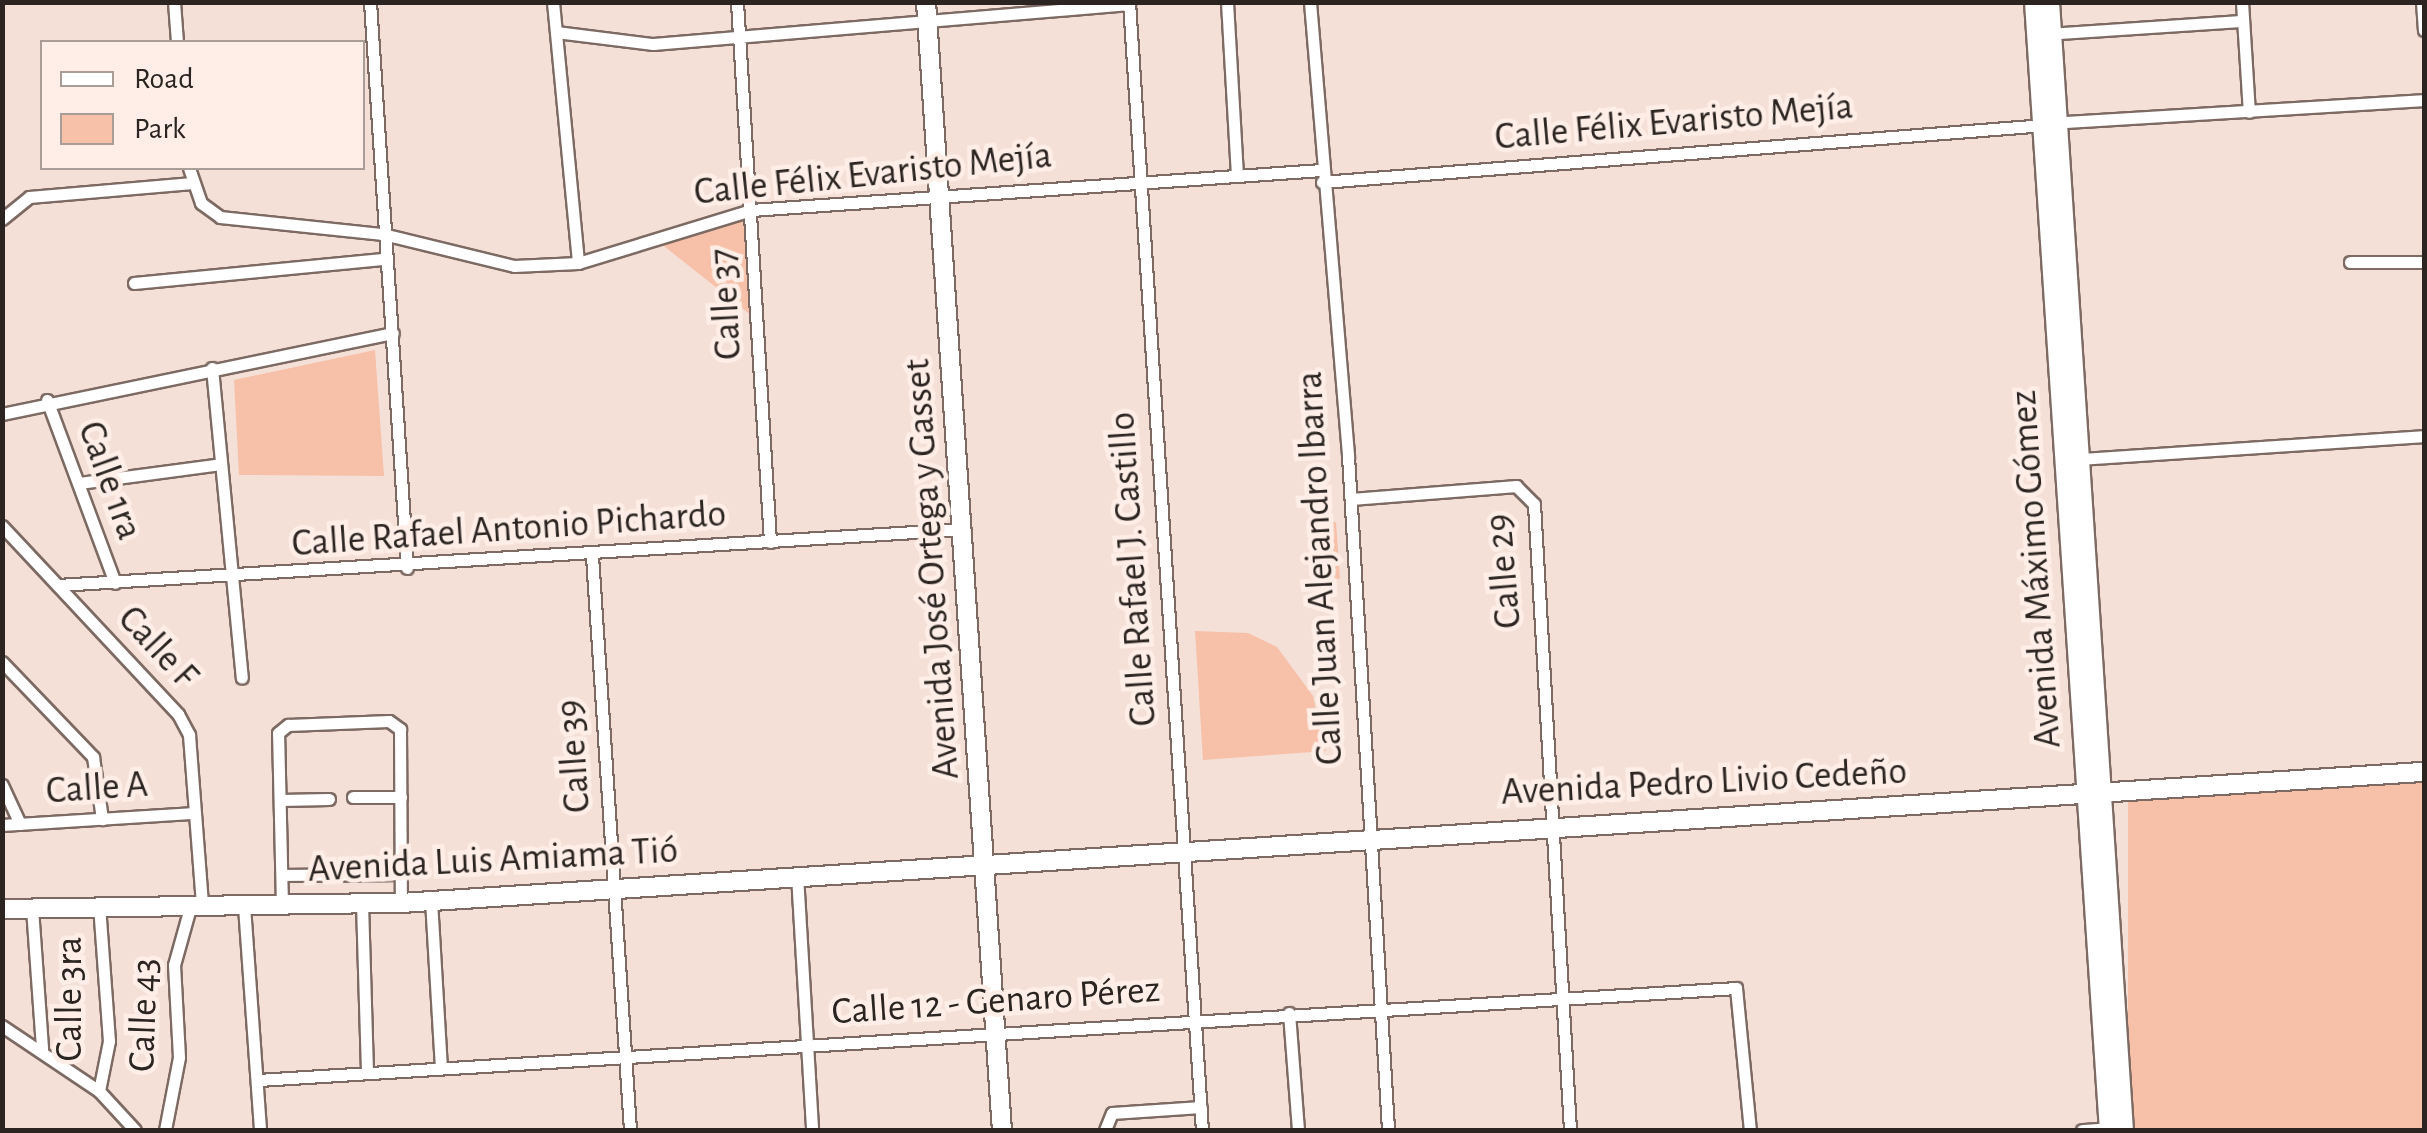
<!DOCTYPE html>
<html>
<head>
<meta charset="utf-8">
<style>
  body { margin:0 }
  #map { position:relative; width:2427px; height:1133px; overflow:hidden; background:#f5e0d7; font-family:"Alegreya Sans",sans-serif }
  div>[style] { position:absolute }
  .green>* { inset:0; background:#f6c0a9; transform-origin:0 0 }
  .roads { filter:drop-shadow(2px 0 #7c6a63) drop-shadow(-2px 0 #7c6a63) drop-shadow(0 2px #7c6a63) drop-shadow(0 -2px #7c6a63) }
  .street>* { height:11px; margin:-5.5px; padding:0 5.5px; transform-origin:5.5px; border-radius:5.5px; background:#fff }
  .secondary>* { height:18px; margin:-9px; padding:0 9px; transform-origin:9px; border-radius:9px; background:#fff }
  .primary>* { height:18px; margin:-9px; padding:0 9px; transform-origin:9px; border-radius:9px; background:#fff }
  span { translate:-50% -50%; white-space:nowrap; text-align:center; line-height:1.15; -webkit-text-stroke:9px #ffeee7; paint-order:stroke }
  .street-label { font-size:38px; color:#2b2421 }
  .frame { position:absolute; inset:0; border:5px solid #2b2421; pointer-events:none }
  .legend { position:absolute; left:40px; top:40px; width:325px; height:130px; box-sizing:border-box; background:#ffeee7; border:2px solid #aa9d98; margin:0; padding:12px 18px; list-style:none; font-size:30px; color:#2b2421 }
  .legend li { display:flex; align-items:center; gap:20px; height:50px }
  .legend b { width:50px; border:2px solid #aa9d98 }
</style>
</head>
<body>
<div id="map">
  <div class="green">
    <i style="clip-path:polygon(752px 216px,756px 319px,660px 243px)"></i>
    <i style="clip-path:polygon(375px 350px,384px 476px,239px 475px,234px 380px)"></i>
    <i style="left:1336px;top:522px;width:57px;height:26px;rotate:86deg"></i>
    <i style="clip-path:polygon(1195px 631px,1248px 633px,1277px 647px,1313px 696px,1326px 751px,1203px 760px)"></i>
    <i style="left:2424px;top:783px;width:347px;height:296px;rotate:90deg"></i>
  </div>
  <div class="roads">
    <div class="street">
      <i style="left:174px;top:2px;width:40px;rotate:85.7deg"></i>
      <i style="left:370px;top:2px;width:567px;rotate:86.26deg"></i>
      <i style="left:553px;top:2px;width:262px;rotate:84.5deg"></i>
      <i style="left:737px;top:2px;width:541px;rotate:86.5deg"></i>
      <i style="left:1129px;top:2px;width:1130px;rotate:86.3deg"></i>
      <i style="left:1227px;top:2px;width:171px;rotate:86.7deg"></i>
      <i style="left:1310px;top:2px;width:456px;rotate:85.2deg"></i>
      <i style="left:1348px;top:456px;width:675px;rotate:86.6deg"></i>
      <i style="left:2242px;top:2px;width:110px;rotate:86.4deg"></i>
      <i style="left:2422px;top:2px;width:28px;rotate:86deg"></i>
      <i style="left:556px;top:32px;width:98px;rotate:7.1deg"></i>
      <i style="left:653px;top:44px;width:478px;rotate:-4.8deg"></i>
      <i style="left:2061px;top:33px;width:182px;rotate:-3.8deg"></i>
      <i style="left:2067px;top:122px;width:358px;rotate:-3.5deg"></i>
      <i style="left:189px;top:168px;width:37px;rotate:71deg"></i>
      <i style="left:201px;top:203px;width:24px;rotate:36deg"></i>
      <i style="left:220px;top:217px;width:164px;rotate:6deg"></i>
      <i style="left:383px;top:234px;width:135px;rotate:13.7deg"></i>
      <i style="left:514px;top:266px;width:64px;rotate:-2.7deg"></i>
      <i style="left:578px;top:263px;width:181px;rotate:-17deg"></i>
      <i style="left:751px;top:210px;width:571px;rotate:-4.01deg"></i>
      <i style="left:1322px;top:182px;width:712px;rotate:-4.51deg"></i>
      <i style="left:2px;top:219px;width:35px;rotate:-39deg"></i>
      <i style="left:29px;top:197px;width:164px;rotate:-4.9deg"></i>
      <i style="left:2350px;top:262px;width:74px"></i>
      <i style="left:134px;top:283px;width:252px;rotate:-5.5deg"></i>
      <i style="left:212px;top:368px;width:311px;rotate:84.5deg"></i>
      <i style="left:47px;top:400px;width:195px;rotate:69.6deg"></i>
      <i style="left:2px;top:414px;width:399px;rotate:-11.7deg"></i>
      <i style="left:2080px;top:459px;width:345px;rotate:-3.8deg"></i>
      <i style="left:79px;top:483px;width:143px;rotate:-7.6deg"></i>
      <i style="left:1351px;top:499px;width:166px;rotate:-4.5deg"></i>
      <i style="left:1516px;top:486px;width:25px;rotate:45deg"></i>
      <i style="left:1534px;top:504px;width:627px;rotate:86.71deg"></i>
      <i style="left:2px;top:526px;width:258px;rotate:46.9deg"></i>
      <i style="left:178px;top:714px;width:24px;rotate:62deg"></i>
      <i style="left:189px;top:735px;width:169px;rotate:85.6deg"></i>
      <i style="left:592px;top:556px;width:575px;rotate:86.21deg"></i>
      <i style="left:58px;top:585px;width:907px;rotate:-3.54deg"></i>
      <i style="left:2px;top:662px;width:132px;rotate:46.2deg"></i>
      <i style="left:93px;top:757px;width:63px;rotate:81.7deg"></i>
      <i style="left:2px;top:785px;width:43px;rotate:65.2deg"></i>
      <i style="left:353px;top:797px;width:48px"></i>
      <i style="left:280px;top:800px;width:49px;rotate:-1.2deg"></i>
      <i style="left:2px;top:825px;width:193px;rotate:-3.6deg"></i>
      <i style="left:282px;top:875px;width:120px;rotate:-0.5deg"></i>
      <i style="left:797px;top:875px;width:255px;rotate:86.6deg"></i>
      <i style="left:431px;top:900px;width:168px;rotate:86.6deg"></i>
      <i style="left:362px;top:903px;width:169px;rotate:88.3deg"></i>
      <i style="left:244px;top:906px;width:225px;rotate:85.9deg"></i>
      <i style="left:282px;top:906px;width:173px;rotate:-91.3deg"></i>
      <i style="left:278px;top:733px;width:13px;rotate:-39deg"></i>
      <i style="left:288px;top:725px;width:101px;rotate:-2.3deg"></i>
      <i style="left:389px;top:721px;width:14px;rotate:36deg"></i>
      <i style="left:400px;top:729px;width:174px;rotate:89.7deg"></i>
      <i style="left:32px;top:908px;width:141px;rotate:85.9deg"></i>
      <i style="left:1289px;top:1013px;width:117px;rotate:85.6deg"></i>
      <i style="left:2px;top:1026px;width:117px;rotate:33.8deg"></i>
      <i style="left:99px;top:1091px;width:53px;rotate:47.3deg"></i>
      <i style="left:258px;top:1080px;width:1481px;rotate:-3.56deg"></i>
      <i style="left:1736px;top:988px;width:143px;rotate:84.4deg"></i>
      <i style="left:99px;top:1091px;width:51px;rotate:-78.7deg"></i>
      <i style="left:109px;top:1041px;width:135px;rotate:-94.2deg"></i>
      <i style="left:165px;top:1130px;width:74px;rotate:-79.1deg"></i>
      <i style="left:179px;top:1057px;width:92px;rotate:-93.1deg"></i>
      <i style="left:174px;top:965px;width:63px;rotate:-74.4deg"></i>
      <i style="left:1105px;top:1130px;width:18px;rotate:-68deg"></i>
      <i style="left:1112px;top:1113px;width:89px;rotate:-3.9deg"></i>
      <i style="left:2082px;top:1130px;width:32px;rotate:-4deg"></i>
    </div>
    <div class="secondary">
      <i style="left:926px;top:2px;width:1131px;rotate:86.15deg"></i>
      <i style="left:2px;top:909px;width:399px;rotate:-0.9deg"></i>
      <i style="left:401px;top:903px;width:2027px;rotate:-3.71deg"></i>
    </div>
    <div class="primary">
      <i style="left:2034px;top:2px;width:1130px;rotate:86.2deg"></i>
      <i style="left:2050px;top:2px;width:1130px;rotate:86.25deg"></i>
    </div>
  </div>
  <div class="street-label">
    <span style="left:1674px;top:123px;rotate:-5deg">Calle Félix Evaristo Mejía</span>
    <span style="left:873px;top:175px;rotate:-6deg">Calle Félix Evaristo Mejía</span>
    <span style="left:727px;top:304px;rotate:-93deg">Calle 37</span>
    <span style="left:109px;top:481px;rotate:70deg">Calle 1ra</span>
    <span style="left:509px;top:530px;rotate:-4deg">Calle Rafael Antonio Pichardo</span>
    <span style="left:1321px;top:568px;rotate:-93deg">Calle Juan Alejandro lbarra</span>
    <span style="left:933px;top:569px;rotate:-94deg">Avenida José Ortega y Gasset</span>
    <span style="left:1134px;top:569px;rotate:-94deg">Calle Rafael J. Castillo</span>
    <span style="left:2037px;top:569px;rotate:-94deg">Avenida Máximo Gómez</span>
    <span style="left:1505px;top:571px;rotate:-95deg">Calle 29</span>
    <span style="left:157px;top:648px;rotate:47deg">Calle F</span>
    <span style="left:575px;top:756px;rotate:-94deg">Calle 39</span>
    <span style="left:1704px;top:783px;rotate:-3deg">Avenida Pedro Livio Cedeño</span>
    <span style="left:97px;top:789px;rotate:-4deg">Calle A</span>
    <span style="left:493px;top:861px;rotate:-3deg">Avenida Luis Amiama Tió</span>
    <span style="left:71px;top:999px;rotate:-90deg">Calle 3ra</span>
    <span style="left:996px;top:1002px;rotate:-4deg">Calle 12 - Genaro Pérez</span>
    <span style="left:145px;top:1015px;rotate:-88deg">Calle 43</span>
  </div>
  <div class="frame"></div>
  <ul class="legend">
  <li><b style="height:12px;background:#fff"></b>Road</li>
  <li><b style="height:28px;background:#f6c0a9"></b>Park</li>
  </ul>
</div>
</body>
</html>
